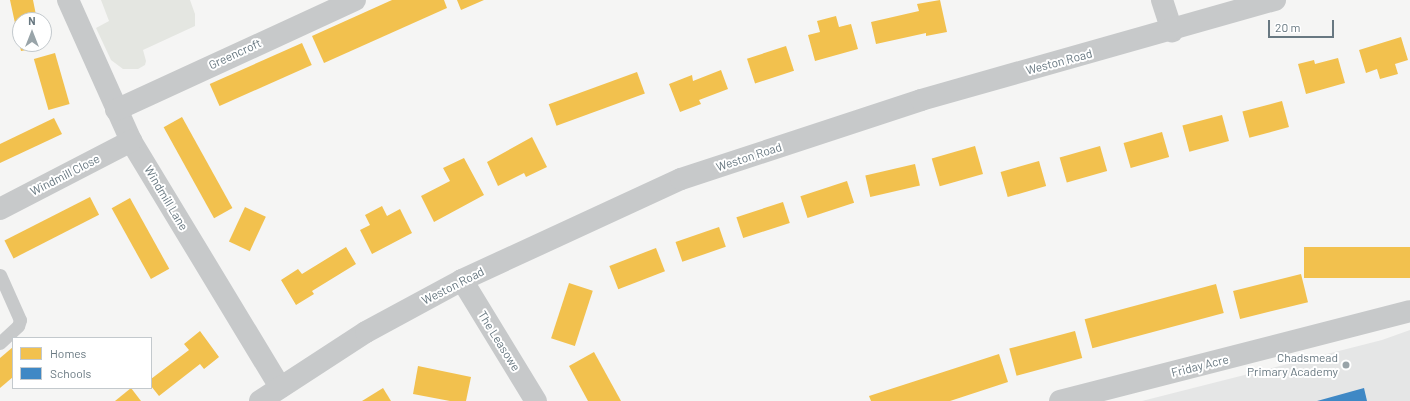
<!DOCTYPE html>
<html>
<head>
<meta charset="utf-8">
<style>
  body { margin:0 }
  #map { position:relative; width:1410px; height:401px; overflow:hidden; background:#f5f5f4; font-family:Barlow,sans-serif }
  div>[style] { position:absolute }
  .built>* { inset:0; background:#e5e6e6 }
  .green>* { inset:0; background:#e4e6e1 }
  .homes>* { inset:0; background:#f2c14e; transform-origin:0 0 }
  .schools>* { inset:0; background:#3f88c5 }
  .service>* { height:13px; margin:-6.5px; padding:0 6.5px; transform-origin:6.5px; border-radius:6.5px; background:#c7c9ca }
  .minor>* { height:22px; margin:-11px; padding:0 11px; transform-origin:11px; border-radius:11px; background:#c7c9ca }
  .dots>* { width:11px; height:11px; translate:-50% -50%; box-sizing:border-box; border:2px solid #fff; border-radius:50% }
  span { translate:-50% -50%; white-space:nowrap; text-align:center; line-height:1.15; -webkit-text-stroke:4px #fff; paint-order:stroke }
  .street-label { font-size:12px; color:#687881 }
  .poi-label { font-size:12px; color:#687881 }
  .right { translate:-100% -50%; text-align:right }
  .legend { position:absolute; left:12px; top:337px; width:140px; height:52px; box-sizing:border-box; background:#fff; border:1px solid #c3c9cd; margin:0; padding:5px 7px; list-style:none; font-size:12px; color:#687881 }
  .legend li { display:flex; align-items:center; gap:8px; height:20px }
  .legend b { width:20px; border:1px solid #c3c9cd }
  .north { position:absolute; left:12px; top:12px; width:40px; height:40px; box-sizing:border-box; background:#fff; border:1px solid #c3c9cd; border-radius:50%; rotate:0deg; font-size:11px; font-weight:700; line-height:16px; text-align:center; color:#687881 }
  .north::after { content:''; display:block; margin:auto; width:14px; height:18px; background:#99a4a9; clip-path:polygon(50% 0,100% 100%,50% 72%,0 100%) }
  .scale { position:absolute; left:1268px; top:20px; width:66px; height:18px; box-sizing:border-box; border:2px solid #687881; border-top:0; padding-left:5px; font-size:12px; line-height:14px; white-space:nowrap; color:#687881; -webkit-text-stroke:3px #fff; paint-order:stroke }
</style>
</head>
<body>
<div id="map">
  <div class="built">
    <i style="clip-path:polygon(1410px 330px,1410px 401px,1142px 401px,1382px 340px)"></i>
  </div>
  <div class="green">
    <i style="clip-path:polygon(101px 0,190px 0,195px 14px,195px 26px,143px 50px,146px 61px,145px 65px,138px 69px,123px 69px,111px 60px,96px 28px,109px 21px)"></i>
  </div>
  <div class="homes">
    <i style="clip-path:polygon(10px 0,33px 0,37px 20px,20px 20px,20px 44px,42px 44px,43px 47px,21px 51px)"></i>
    <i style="clip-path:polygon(392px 0,444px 0,447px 8px,324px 63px,312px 36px)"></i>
    <i style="clip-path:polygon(457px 0,484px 0,461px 10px)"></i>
    <i style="clip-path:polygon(940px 0,947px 32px,926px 36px,926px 33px,876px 44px,871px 22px,919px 11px,917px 4px)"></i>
    <i style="clip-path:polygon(836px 16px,839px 27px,851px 24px,858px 49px,815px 61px,808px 35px,820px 32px,817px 21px)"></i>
    <i style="clip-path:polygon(1401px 37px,1408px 60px,1395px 64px,1398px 74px,1380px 79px,1377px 69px,1366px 73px,1359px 50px)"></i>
    <i style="left:302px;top:43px;width:24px;height:101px;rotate:66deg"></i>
    <i style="left:786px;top:46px;width:26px;height:41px;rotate:72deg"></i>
    <i style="left:55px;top:53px;width:53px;height:22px;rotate:74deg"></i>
    <i style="clip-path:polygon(1338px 58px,1345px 83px,1306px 94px,1298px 64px,1314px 60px,1315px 64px)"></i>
    <i style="clip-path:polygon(721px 70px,728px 89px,699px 100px,701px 104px,680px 112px,669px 84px,692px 75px,693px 81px)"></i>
    <i style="left:637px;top:72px;width:23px;height:94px;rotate:70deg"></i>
    <i style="left:1282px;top:101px;width:27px;height:41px;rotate:75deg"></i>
    <i style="left:1222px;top:115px;width:27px;height:41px;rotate:75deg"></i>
    <i style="left:182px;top:117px;width:104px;height:21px;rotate:61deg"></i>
    <i style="clip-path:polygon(54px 118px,62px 134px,0 163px,0 144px)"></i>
    <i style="left:1162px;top:132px;width:26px;height:40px;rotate:74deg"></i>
    <i style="clip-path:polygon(532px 137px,547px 167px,526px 177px,524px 173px,498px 186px,487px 162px)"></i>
    <i style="left:975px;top:146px;width:29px;height:45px;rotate:74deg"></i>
    <i style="left:1100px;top:146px;width:26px;height:42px;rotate:74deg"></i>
    <i style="clip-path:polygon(464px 158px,484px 195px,434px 222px,421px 196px,450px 181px,443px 168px)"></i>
    <i style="left:1039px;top:161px;width:26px;height:40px;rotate:74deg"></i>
    <i style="left:915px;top:164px;width:22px;height:51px;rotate:77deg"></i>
    <i style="left:847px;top:181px;width:23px;height:49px;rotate:72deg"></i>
    <i style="left:90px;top:197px;width:20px;height:96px;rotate:63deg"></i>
    <i style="left:130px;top:198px;width:81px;height:21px;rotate:61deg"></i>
    <i style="left:783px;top:202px;width:22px;height:49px;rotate:72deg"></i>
    <i style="clip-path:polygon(382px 206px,387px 216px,400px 209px,412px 233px,372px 254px,360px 230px,370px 225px,365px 215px)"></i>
    <i style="left:245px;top:207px;width:23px;height:38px;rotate:25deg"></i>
    <i style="left:719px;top:227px;width:21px;height:46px;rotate:71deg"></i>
    <i style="clip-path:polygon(346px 247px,356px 264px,312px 291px,314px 294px,296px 305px,281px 280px,298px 269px,302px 274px)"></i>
    <i style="left:1410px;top:247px;width:31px;height:106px;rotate:90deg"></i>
    <i style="left:656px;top:248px;width:25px;height:50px;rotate:69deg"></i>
    <i style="left:1301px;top:274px;width:29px;height:70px;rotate:76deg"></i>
    <i style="left:569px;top:283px;width:25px;height:58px;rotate:18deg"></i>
    <i style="left:1216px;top:284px;width:30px;height:136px;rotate:75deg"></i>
    <i style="clip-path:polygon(200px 331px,219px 357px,204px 369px,200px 364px,159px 396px,151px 386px,151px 379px,189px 350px,184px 344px)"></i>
    <i style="left:1075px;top:331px;width:28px;height:68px;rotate:75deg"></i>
    <i style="clip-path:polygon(13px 347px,13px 377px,0 388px,0 358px)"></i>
    <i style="clip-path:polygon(594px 352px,621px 401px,588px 401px,569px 366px)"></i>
    <i style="clip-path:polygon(999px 354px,1008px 382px,950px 401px,871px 401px,869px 396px)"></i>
    <i style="clip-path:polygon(418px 366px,471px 377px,466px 401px,450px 401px,413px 394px)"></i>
    <i style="clip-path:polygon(131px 388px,141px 401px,115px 401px)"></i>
    <i style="clip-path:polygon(383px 388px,391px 401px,362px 401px)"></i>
  </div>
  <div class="schools">
    <i style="clip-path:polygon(1364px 388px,1367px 401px,1317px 401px)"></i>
  </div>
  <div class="service">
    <i style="left:0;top:275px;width:49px;rotate:66deg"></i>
    <i style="left:20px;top:320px;width:6px;rotate:108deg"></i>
    <i style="left:18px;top:326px;width:25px;rotate:137deg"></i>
  </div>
  <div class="minor">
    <i style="left:68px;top:0;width:154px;rotate:65.9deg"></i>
    <i style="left:131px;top:141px;width:288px;rotate:58.8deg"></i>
    <i style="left:1162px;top:0;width:33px;rotate:72deg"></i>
    <i style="left:116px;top:110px;width:263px;rotate:-24.7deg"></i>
    <i style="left:0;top:209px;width:148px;rotate:-27.4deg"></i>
    <i style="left:462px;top:280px;width:142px;rotate:58.6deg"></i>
    <i style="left:260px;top:401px;width:126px;rotate:-33.1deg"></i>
    <i style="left:366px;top:332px;width:109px;rotate:-28.4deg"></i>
    <i style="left:462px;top:280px;width:241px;rotate:-24.8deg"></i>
    <i style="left:681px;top:179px;width:253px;rotate:-18.2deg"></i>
    <i style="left:921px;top:100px;width:368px;rotate:-15.8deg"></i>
    <i style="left:1060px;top:401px;width:361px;rotate:-14.4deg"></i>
  </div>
  <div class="dots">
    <i style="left:1346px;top:365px;background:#99a4a9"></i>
  </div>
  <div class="street-label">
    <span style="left:235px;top:54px;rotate:-25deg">Greencroft</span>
    <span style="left:1059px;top:62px;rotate:-15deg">Weston Road</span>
    <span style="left:749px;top:157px;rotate:-18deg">Weston Road</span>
    <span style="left:65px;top:175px;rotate:-27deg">Windmill Close</span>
    <span style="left:166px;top:198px;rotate:59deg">Windmill Lane</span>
    <span style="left:453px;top:286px;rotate:-27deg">Weston Road</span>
    <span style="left:499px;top:341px;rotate:58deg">The Leasowe</span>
    <span style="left:1200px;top:366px;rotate:-14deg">Friday Acre</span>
  </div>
  <div class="poi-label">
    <span class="right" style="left:1338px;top:365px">Chadsmead<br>Primary Academy</span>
  </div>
  <ul class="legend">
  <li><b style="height:11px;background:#f2c14e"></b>Homes</li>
  <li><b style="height:11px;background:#3f88c5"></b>Schools</li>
  </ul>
  <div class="north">N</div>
  <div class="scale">20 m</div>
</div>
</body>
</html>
